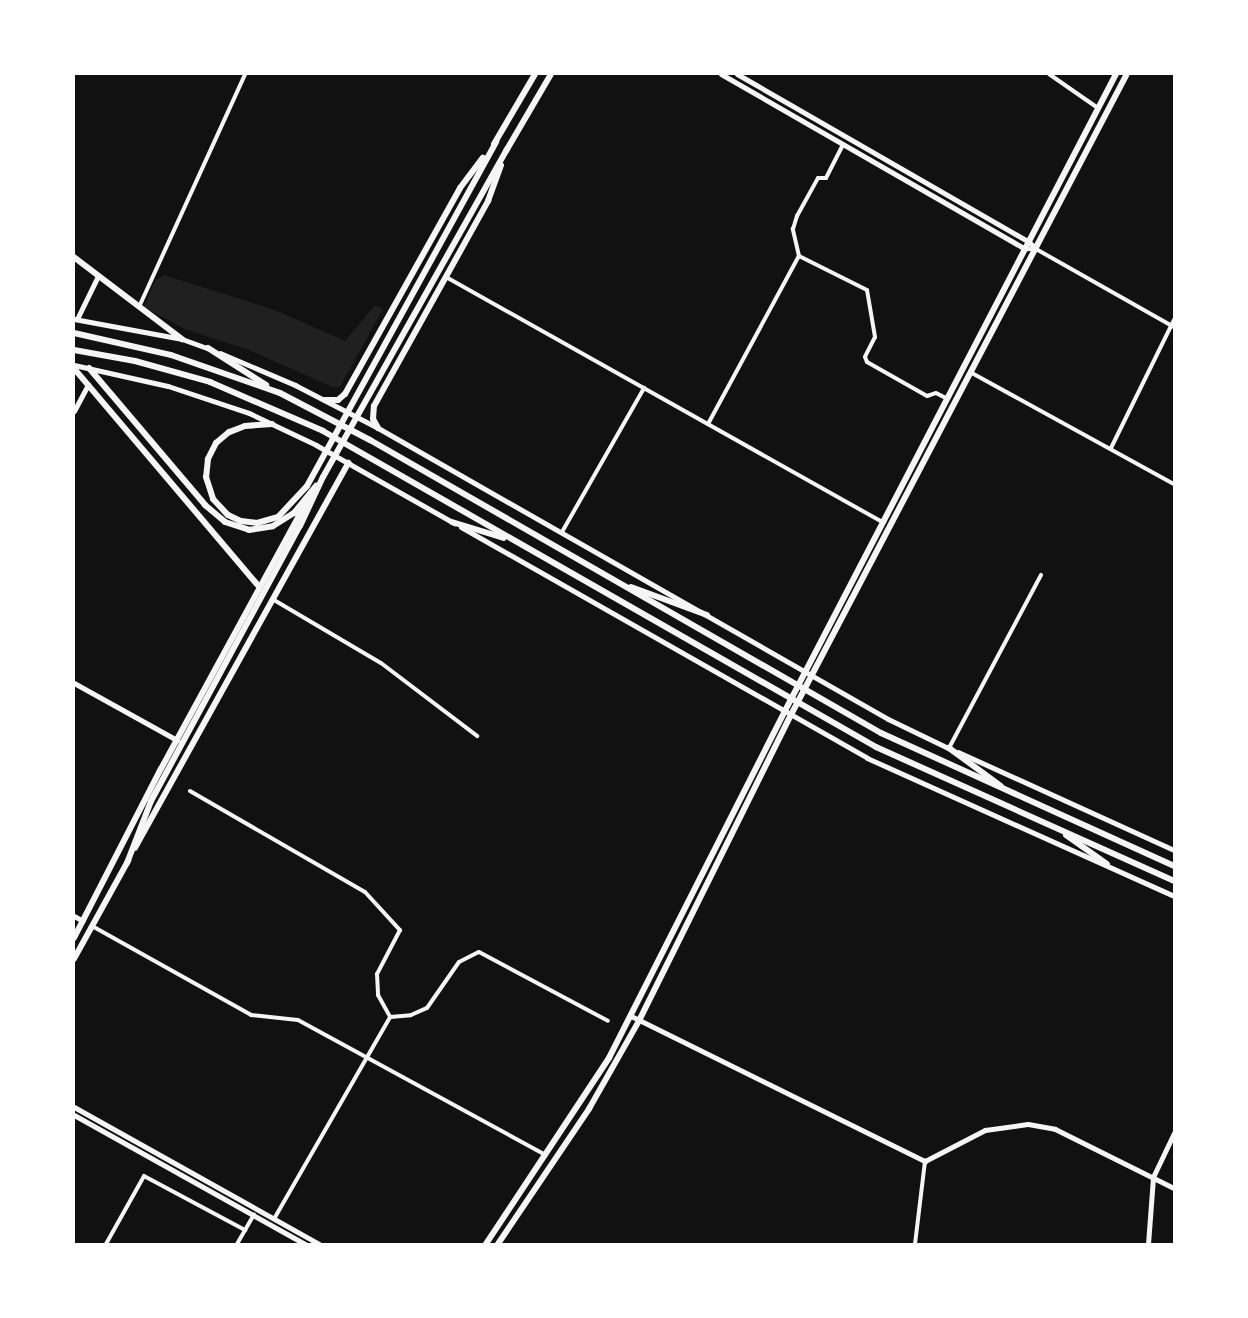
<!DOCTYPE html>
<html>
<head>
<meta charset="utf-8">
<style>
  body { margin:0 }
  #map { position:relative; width:1248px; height:1318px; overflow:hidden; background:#111; font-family:Rubik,sans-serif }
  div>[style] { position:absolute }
  .green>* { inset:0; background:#202020 }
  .minor>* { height:4px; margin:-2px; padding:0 2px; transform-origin:2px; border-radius:2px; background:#f5f5f5 }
  .tertiary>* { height:5px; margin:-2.5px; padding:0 2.5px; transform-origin:2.5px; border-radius:2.5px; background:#f5f5f5 }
  .secondary>* { height:5.5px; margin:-2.75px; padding:0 2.75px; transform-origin:2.75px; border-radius:2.75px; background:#f5f5f5 }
  .primary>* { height:6px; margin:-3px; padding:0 3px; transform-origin:3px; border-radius:3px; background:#f5f5f5 }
  .trunk>* { height:6px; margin:-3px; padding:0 3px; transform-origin:3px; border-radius:3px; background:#f5f5f5 }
  span { translate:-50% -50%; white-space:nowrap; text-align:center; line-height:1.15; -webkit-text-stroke:4px #fff; paint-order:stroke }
  .frame { position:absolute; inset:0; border:75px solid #fff; pointer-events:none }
</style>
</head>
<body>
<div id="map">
  <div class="green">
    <i style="clip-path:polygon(164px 275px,275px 310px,345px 341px,375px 305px,383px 309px,340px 387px,333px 387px,249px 350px,187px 330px,144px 307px,155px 281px)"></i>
  </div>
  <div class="minor">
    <i style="left:1049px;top:74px;width:60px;rotate:34.8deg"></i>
    <i style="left:1025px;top:249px;width:11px"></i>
    <i style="left:1036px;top:249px;width:159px;rotate:29.5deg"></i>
    <i style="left:799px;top:256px;width:76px;rotate:26.6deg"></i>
    <i style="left:867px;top:290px;width:48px;rotate:80.3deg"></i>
    <i style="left:875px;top:337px;width:22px;rotate:117deg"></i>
    <i style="left:865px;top:357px;width:5px;rotate:68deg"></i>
    <i style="left:867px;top:362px;width:69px;rotate:29.5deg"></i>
    <i style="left:927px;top:396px;width:9px;rotate:-18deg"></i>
    <i style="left:936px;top:393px;width:13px;rotate:27deg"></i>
    <i style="left:446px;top:277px;width:502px;rotate:29.32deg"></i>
    <i style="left:139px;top:307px;width:256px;rotate:-65.5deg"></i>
    <i style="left:970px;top:372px;width:233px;rotate:28.8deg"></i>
    <i style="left:708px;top:424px;width:191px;rotate:-61.6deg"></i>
    <i style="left:799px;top:256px;width:28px;rotate:-103deg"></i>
    <i style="left:793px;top:229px;width:14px;rotate:-73deg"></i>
    <i style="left:797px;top:216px;width:43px;rotate:-61.1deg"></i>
    <i style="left:818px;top:178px;width:8px"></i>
    <i style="left:826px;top:178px;width:37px;rotate:-63deg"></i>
    <i style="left:1111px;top:448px;width:143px;rotate:-63.8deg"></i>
    <i style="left:562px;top:532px;width:166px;rotate:-60.3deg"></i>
    <i style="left:274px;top:600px;width:124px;rotate:30.5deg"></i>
    <i style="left:381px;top:663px;width:121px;rotate:37.2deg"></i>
    <i style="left:949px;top:748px;width:196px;rotate:-62deg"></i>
    <i style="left:190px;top:791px;width:202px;rotate:30deg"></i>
    <i style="left:365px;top:892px;width:52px;rotate:47.4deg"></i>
    <i style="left:400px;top:930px;width:50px;rotate:117.6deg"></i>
    <i style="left:377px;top:974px;width:21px;rotate:87deg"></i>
    <i style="left:378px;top:995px;width:25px;rotate:61deg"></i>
    <i style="left:92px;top:926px;width:182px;rotate:29.2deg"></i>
    <i style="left:251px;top:1015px;width:47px;rotate:6.1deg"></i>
    <i style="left:298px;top:1020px;width:282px;rotate:28.6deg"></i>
    <i style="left:274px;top:1219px;width:233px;rotate:-60.1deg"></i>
    <i style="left:390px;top:1017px;width:21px;rotate:-5deg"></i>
    <i style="left:411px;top:1015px;width:17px;rotate:-24deg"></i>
    <i style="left:427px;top:1008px;width:56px;rotate:-55.2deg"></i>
    <i style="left:459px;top:962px;width:22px;rotate:-27deg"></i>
    <i style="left:479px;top:952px;width:146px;rotate:28.1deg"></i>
    <i style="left:106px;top:1244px;width:78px;rotate:-60.8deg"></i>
    <i style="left:144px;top:1176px;width:115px;rotate:28.1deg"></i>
    <i style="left:237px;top:1244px;width:34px;rotate:-60deg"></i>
    <i style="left:915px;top:1244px;width:84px;rotate:-83.1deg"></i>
  </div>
  <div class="tertiary">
    <i style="left:721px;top:74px;width:351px;rotate:29.9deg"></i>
    <i style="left:737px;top:74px;width:337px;rotate:29.9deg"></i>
    <i style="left:1029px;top:242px;width:10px;rotate:45deg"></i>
    <i style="left:74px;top:319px;width:110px;rotate:10.5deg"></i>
    <i style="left:182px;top:339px;width:30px;rotate:20deg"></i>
    <i style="left:77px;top:319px;width:48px;rotate:-64deg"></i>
    <i style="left:220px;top:353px;width:82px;rotate:23.1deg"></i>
    <i style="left:295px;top:385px;width:93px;rotate:27.4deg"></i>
    <i style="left:378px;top:428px;width:587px;rotate:29.71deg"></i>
    <i style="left:888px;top:719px;width:69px;rotate:25.8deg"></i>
    <i style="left:74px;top:365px;width:96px;rotate:12.6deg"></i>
    <i style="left:168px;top:386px;width:85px;rotate:18.4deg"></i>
    <i style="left:249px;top:413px;width:74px;rotate:25.5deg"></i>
    <i style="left:316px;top:445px;width:159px;rotate:29.5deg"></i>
    <i style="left:74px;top:411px;width:30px;rotate:-62deg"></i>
    <i style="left:461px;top:527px;width:467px;rotate:29.6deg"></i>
    <i style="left:867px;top:758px;width:337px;rotate:24.2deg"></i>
    <i style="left:74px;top:683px;width:118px;rotate:29deg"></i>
    <i style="left:958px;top:752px;width:237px;rotate:24.4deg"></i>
    <i style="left:74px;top:916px;width:10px;rotate:29deg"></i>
    <i style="left:631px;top:1016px;width:328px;rotate:26.3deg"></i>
    <i style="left:925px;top:1161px;width:68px;rotate:-27.3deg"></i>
    <i style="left:985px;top:1130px;width:43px;rotate:-7.9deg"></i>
    <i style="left:1028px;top:1124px;width:27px;rotate:10deg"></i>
    <i style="left:1055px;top:1129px;width:133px;rotate:26.4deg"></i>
    <i style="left:74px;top:1107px;width:281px;rotate:29.2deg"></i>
    <i style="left:74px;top:1115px;width:265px;rotate:29.2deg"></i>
    <i style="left:1148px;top:1244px;width:67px;rotate:-85.7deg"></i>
    <i style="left:1153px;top:1177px;width:49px;rotate:-64.5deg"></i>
  </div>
  <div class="secondary">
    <i style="left:74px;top:257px;width:136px;rotate:37.2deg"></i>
    <i style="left:74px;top:368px;width:287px;rotate:49.7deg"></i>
    <i style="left:135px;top:848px;width:440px;rotate:-61deg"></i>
    <i style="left:74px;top:938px;width:190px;rotate:-62.8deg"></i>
    <i style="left:161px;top:769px;width:311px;rotate:-61.4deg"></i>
    <i style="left:74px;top:959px;width:112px;rotate:-61.1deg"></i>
    <i style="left:486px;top:1244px;width:223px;rotate:-56.5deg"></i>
    <i style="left:609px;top:1058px;width:389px;rotate:-63.1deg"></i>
    <i style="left:785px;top:711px;width:718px;rotate:-62.54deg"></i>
    <i style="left:498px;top:1244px;width:163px;rotate:-56deg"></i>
    <i style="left:589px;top:1109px;width:101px;rotate:-60.4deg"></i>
    <i style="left:639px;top:1021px;width:342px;rotate:-63.6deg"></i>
    <i style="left:791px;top:715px;width:724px;rotate:-62.34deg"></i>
  </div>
  <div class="primary">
    <i style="left:494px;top:144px;width:81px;rotate:-59.6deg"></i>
    <i style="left:506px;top:151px;width:89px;rotate:-59.7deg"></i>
    <i style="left:89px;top:368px;width:180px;rotate:49.7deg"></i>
    <i style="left:205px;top:505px;width:26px;rotate:40deg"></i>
    <i style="left:225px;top:522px;width:25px;rotate:18deg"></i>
    <i style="left:249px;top:530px;width:24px;rotate:-9deg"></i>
    <i style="left:273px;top:526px;width:25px;rotate:-32deg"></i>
    <i style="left:294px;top:513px;width:35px;rotate:-51deg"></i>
    <i style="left:325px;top:400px;width:13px"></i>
    <i style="left:338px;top:400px;width:9px;rotate:-41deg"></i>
    <i style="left:345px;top:394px;width:236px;rotate:-60.8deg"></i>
    <i style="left:460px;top:188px;width:38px;rotate:-53deg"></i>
    <i style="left:272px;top:424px;width:27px;rotate:176deg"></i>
    <i style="left:245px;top:426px;width:17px;rotate:159deg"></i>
    <i style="left:229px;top:432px;width:17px;rotate:140deg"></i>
    <i style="left:216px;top:443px;width:18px;rotate:117deg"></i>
    <i style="left:208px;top:459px;width:18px;rotate:96deg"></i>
    <i style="left:206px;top:477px;width:23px;rotate:72deg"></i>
    <i style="left:213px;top:499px;width:22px;rotate:47deg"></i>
    <i style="left:228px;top:515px;width:14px;rotate:25deg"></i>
    <i style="left:241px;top:521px;width:16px;rotate:7deg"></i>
    <i style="left:257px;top:523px;width:22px;rotate:-16deg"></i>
    <i style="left:278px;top:517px;width:42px;rotate:-46.9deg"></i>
    <i style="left:307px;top:486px;width:393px;rotate:-61.2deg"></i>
    <i style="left:378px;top:428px;width:10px;rotate:-119deg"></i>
    <i style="left:373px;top:419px;width:13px;rotate:-86deg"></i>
    <i style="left:374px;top:406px;width:235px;rotate:-60.9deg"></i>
    <i style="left:488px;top:201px;width:38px;rotate:-70deg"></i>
    <i style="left:127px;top:863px;width:66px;rotate:-68.8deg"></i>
    <i style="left:151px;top:801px;width:313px;rotate:-61.6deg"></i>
    <i style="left:300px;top:526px;width:54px;rotate:-64.9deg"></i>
    <i style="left:323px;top:477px;width:376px;rotate:-60.7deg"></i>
  </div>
  <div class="trunk">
    <i style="left:74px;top:333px;width:99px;rotate:12.8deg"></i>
    <i style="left:171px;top:355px;width:115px;rotate:19.2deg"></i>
    <i style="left:280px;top:393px;width:102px;rotate:27.6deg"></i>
    <i style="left:370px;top:440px;width:589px;rotate:29.83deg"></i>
    <i style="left:881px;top:733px;width:322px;rotate:24.4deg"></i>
    <i style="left:208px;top:348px;width:69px;rotate:32.5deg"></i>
    <i style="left:74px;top:350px;width:62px;rotate:10.2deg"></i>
    <i style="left:135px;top:361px;width:78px;rotate:15.6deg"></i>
    <i style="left:210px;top:382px;width:123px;rotate:23.4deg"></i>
    <i style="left:323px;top:431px;width:637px;rotate:29.74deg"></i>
    <i style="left:876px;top:747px;width:327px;rotate:24.2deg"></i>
    <i style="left:452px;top:522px;width:54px;rotate:17.1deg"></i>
    <i style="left:631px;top:587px;width:81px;rotate:20.2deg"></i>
    <i style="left:949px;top:748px;width:64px;rotate:36.2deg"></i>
    <i style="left:1066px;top:835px;width:50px;rotate:35.3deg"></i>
  </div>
  <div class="frame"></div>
</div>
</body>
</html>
